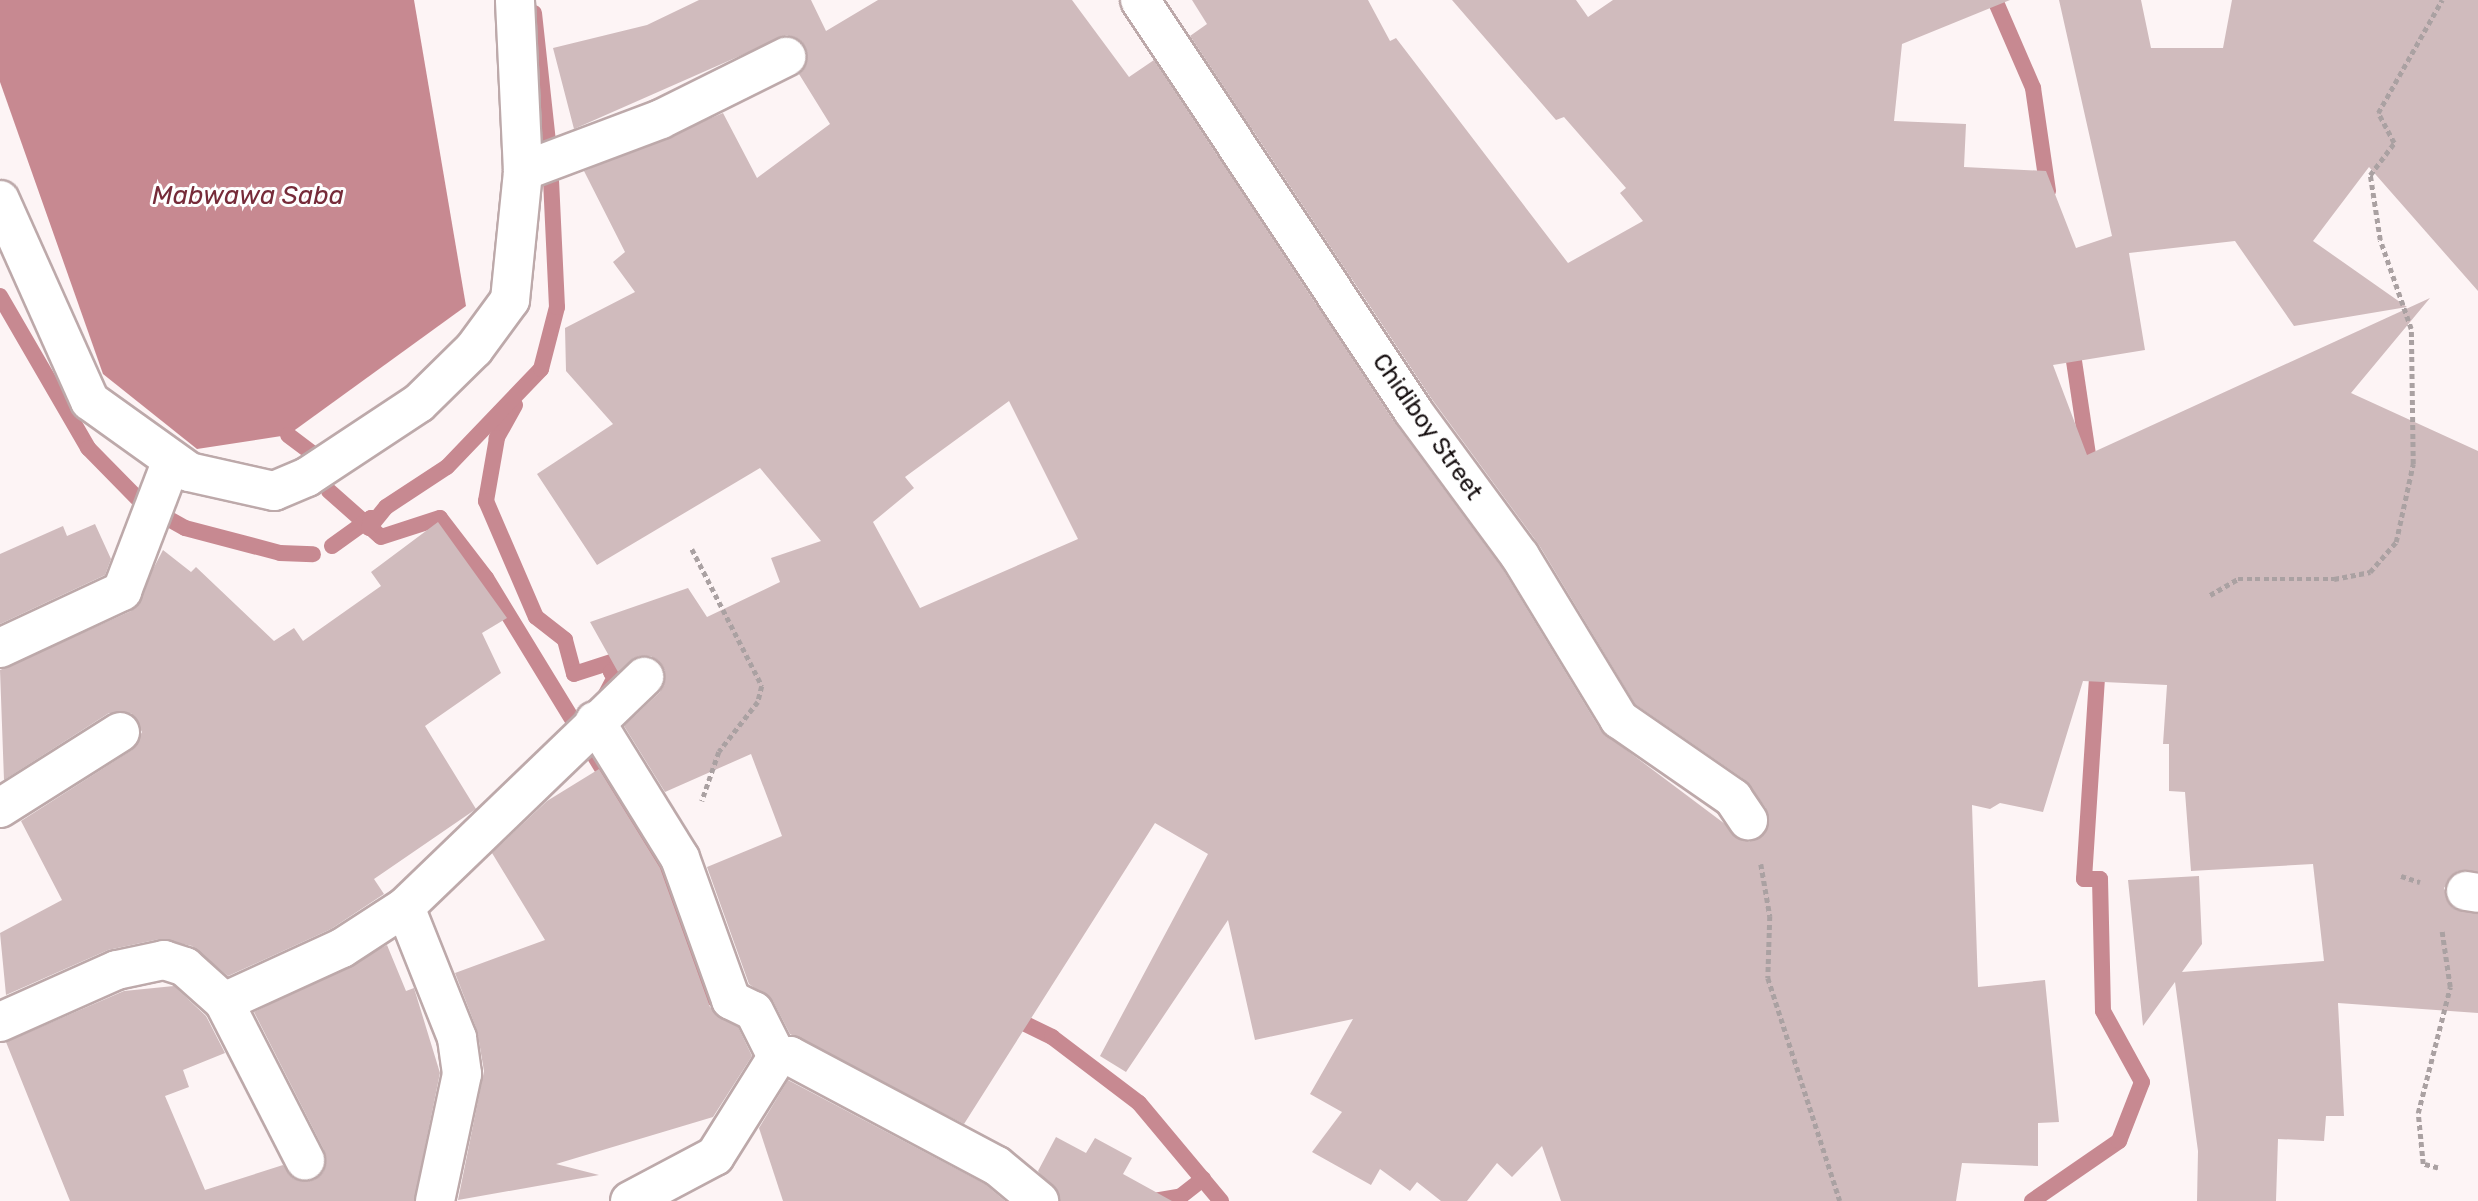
<!DOCTYPE html>
<html>
<head>
<meta charset="utf-8">
<style>
  body { margin:0 }
  #map { position:relative; width:2478px; height:1201px; overflow:hidden; background:#fdf4f5; font-family:Rubik,sans-serif }
  div>[style] { position:absolute }
  .water>* { inset:0; background:#c78991 }
  .stream>* { height:16px; margin:-8px; padding:0 8px; transform-origin:8px; border-radius:8px; background:#c78991 }
  .building>* { inset:0; background:#d0bbbd }
  .path>* { height:4.5px; margin-top:-2.25px; transform-origin:0; background:repeating-linear-gradient(90deg,#aaa1a2 0 5px,transparent 0 8.5px) }
  .roads { filter:drop-shadow(2px 0 #bda9aa) drop-shadow(-2px 0 #bda9aa) drop-shadow(0 2px #bda9aa) drop-shadow(0 -2px #bda9aa) }
  .minor>* { height:38px; margin:-19px; padding:0 19px; transform-origin:19px; border-radius:19px; background:#fff }
  span { translate:-50% -50%; white-space:nowrap; text-align:center; line-height:1.15; -webkit-text-stroke:6px #fff; paint-order:stroke }
  .street-label { font-size:24px; color:#171011 }
  .water-label { font-size:26px; color:#762b39; font-style:italic }
</style>
</head>
<body>
<div id="map">
  <div class="water">
    <i style="clip-path:polygon(0 0,414px 0,466px 306px,288px 435px,197px 449px,103px 374px,0 82px)"></i>
  </div>
  <div class="stream">
    <i style="left:1995px;top:0;width:96px;rotate:66.6deg"></i>
    <i style="left:2033px;top:88px;width:104px;rotate:81.7deg"></i>
    <i style="left:534px;top:13px;width:140px;rotate:83.8deg"></i>
    <i style="left:0;top:296px;width:176px;rotate:59.9deg"></i>
    <i style="left:88px;top:448px;width:80px;rotate:45.5deg"></i>
    <i style="left:144px;top:505px;width:47px;rotate:29.3deg"></i>
    <i style="left:185px;top:528px;width:98px;rotate:14.7deg"></i>
    <i style="left:280px;top:553px;width:33px;rotate:2deg"></i>
    <i style="left:2071px;top:341px;width:135px;rotate:81.5deg"></i>
    <i style="left:515px;top:405px;width:38px;rotate:119deg"></i>
    <i style="left:497px;top:438px;width:64px;rotate:99.9deg"></i>
    <i style="left:486px;top:501px;width:126px;rotate:66.7deg"></i>
    <i style="left:536px;top:617px;width:37px;rotate:38deg"></i>
    <i style="left:565px;top:640px;width:35px;rotate:75deg"></i>
    <i style="left:574px;top:674px;width:59px;rotate:-17.8deg"></i>
    <i style="left:630px;top:656px;width:25px;rotate:140deg"></i>
    <i style="left:611px;top:672px;width:6px;rotate:51deg"></i>
    <i style="left:615px;top:677px;width:24px;rotate:118deg"></i>
    <i style="left:288px;top:435px;width:36px;rotate:37deg"></i>
    <i style="left:329px;top:491px;width:69px;rotate:41.5deg"></i>
    <i style="left:381px;top:537px;width:62px;rotate:-17.9deg"></i>
    <i style="left:440px;top:518px;width:76px;rotate:52.5deg"></i>
    <i style="left:486px;top:578px;width:351px;rotate:58.6deg"></i>
    <i style="left:669px;top:878px;width:82px;rotate:73.8deg"></i>
    <i style="left:692px;top:957px;width:47px;rotate:61.8deg"></i>
    <i style="left:332px;top:546px;width:48px;rotate:-35.7deg"></i>
    <i style="left:371px;top:518px;width:10px;rotate:101deg"></i>
    <i style="left:369px;top:528px;width:27px;rotate:-51deg"></i>
    <i style="left:386px;top:507px;width:73px;rotate:-33.3deg"></i>
    <i style="left:447px;top:467px;width:136px;rotate:-46.2deg"></i>
    <i style="left:541px;top:369px;width:64px;rotate:-75.5deg"></i>
    <i style="left:557px;top:307px;width:125px;rotate:-92.7deg"></i>
    <i style="left:1009px;top:1016px;width:48px;rotate:26deg"></i>
    <i style="left:1052px;top:1037px;width:109px;rotate:37.2deg"></i>
    <i style="left:1139px;top:1103px;width:128px;rotate:50.1deg"></i>
    <i style="left:1154px;top:1201px;width:27px;rotate:-10deg"></i>
    <i style="left:1181px;top:1196px;width:28px;rotate:-38deg"></i>
    <i style="left:2032px;top:1201px;width:106px;rotate:-34.6deg"></i>
    <i style="left:2119px;top:1141px;width:63px;rotate:-68.7deg"></i>
    <i style="left:2142px;top:1082px;width:81px;rotate:-118.8deg"></i>
    <i style="left:2103px;top:1011px;width:132px;rotate:-91.3deg"></i>
    <i style="left:2100px;top:879px;width:16px;rotate:180deg"></i>
    <i style="left:2084px;top:879px;width:218px;rotate:-86.3deg"></i>
  </div>
  <div class="building">
    <i style="clip-path:polygon(evenodd,699px 0,811px 0,826px 31px,878px 0,1072px 0,1129px 77px,1154px 60px,1395px 423px,1502px 568px,1601px 731px,1749px 842px,1767px 830px,1766px 808px,1745px 780px,1635px 704px,1539px 545px,1431px 398px,1190px 36px,1207px 24px,1192px 0,1368px 0,1390px 41px,1396px 38px,1568px 263px,1643px 221px,1620px 193px,1626px 188px,1564px 117px,1556px 120px,1452px 0,1576px 0,1588px 17px,1613px 0,2010px 0,1902px 44px,1894px 121px,1966px 124px,1964px 167px,2046px 171px,2076px 248px,2112px 236px,2059px 0,2141px 0,2151px 48px,2223px 48px,2232px 0,2478px 0,2478px 291px,2369px 167px,2313px 241px,2407px 307px,2294px 326px,2235px 241px,2129px 253px,2145px 350px,2053px 365px,2087px 455px,2430px 298px,2351px 393px,2478px 451px,2478px 871px,2458px 871px,2444px 888px,2453px 908px,2478px 914px,2478px 1013px,2338px 1003px,2344px 1116px,2326px 1116px,2324px 1141px,2278px 1139px,2276px 1201px,2197px 1201px,2198px 1151px,2175px 982px,2143px 1026px,2128px 880px,2199px 876px,2202px 944px,2182px 972px,2324px 961px,2313px 864px,2191px 871px,2185px 792px,2169px 791px,2169px 744px,2163px 744px,2167px 685px,2083px 681px,2043px 812px,2000px 803px,1990px 809px,1972px 805px,1978px 987px,2045px 980px,2059px 1122px,2038px 1123px,2038px 1166px,1962px 1163px,1956px 1201px,1561px 1201px,1542px 1146px,1512px 1177px,1497px 1163px,1467px 1201px,1441px 1201px,1417px 1182px,1410px 1191px,1380px 1169px,1371px 1185px,1312px 1152px,1342px 1112px,1310px 1094px,1353px 1019px,1255px 1040px,1228px 920px,1126px 1072px,1100px 1056px,1208px 854px,1155px 823px,964px 1124px,790px 1034px,773px 1001px,749px 984px,707px 867px,782px 836px,751px 754px,665px 792px,624px 726px,660px 692px,665px 671px,651px 656px,639px 656px,618px 672px,590px 622px,688px 588px,707px 617px,780px 582px,771px 558px,821px 541px,760px 468px,597px 565px,537px 474px,613px 424px,566px 371px,565px 328px,635px 292px,613px 262px,625px 252px,584px 171px,723px 113px,757px 178px,830px 124px,799px 74px,806px 48px,787px 35px,574px 129px,553px 48px,647px 25px,699px 0,1009px 401px,1078px 539px,920px 608px,873px 522px,914px 488px,905px 477px,1009px 401px)"></i>
    <i style="clip-path:polygon(438px 522px,507px 618px,482px 633px,501px 673px,425px 726px,476px 809px,374px 879px,384px 894px,331px 929px,228px 976px,192px 946px,160px 939px,108px 950px,6px 995px,0 933px,62px 900px,21px 821px,132px 750px,142px 732px,131px 713px,109px 713px,4px 780px,0 670px,131px 611px,163px 550px,191px 572px,196px 567px,274px 641px,294px 628px,303px 641px,381px 586px,371px 572px)"></i>
    <i style="clip-path:polygon(95px 524px,111px 559px,105px 575px,0 624px,0 554px,63px 526px,67px 536px)"></i>
    <i style="clip-path:polygon(599px 769px,660px 868px,710px 1007px,738px 1027px,752px 1056px,713px 1117px,556px 1164px,599px 1175px,458px 1200px,484px 1071px,477px 1030px,455px 973px,545px 940px,492px 853px,547px 801px)"></i>
    <i style="clip-path:polygon(387px 945px,406px 991px,414px 988px,440px 1073px,414px 1201px,70px 1201px,6px 1042px,124px 991px,174px 986px,206px 1016px,225px 1053px,183px 1070px,189px 1087px,165px 1096px,205px 1190px,283px 1165px,294px 1179px,314px 1180px,324px 1171px,324px 1150px,254px 1012px)"></i>
    <i style="clip-path:polygon(788px 1080px,985px 1184px,1005px 1201px,783px 1201px,759px 1128px)"></i>
    <i style="clip-path:polygon(1056px 1137px,1086px 1153px,1095px 1138px,1132px 1158px,1123px 1174px,1172px 1201px,1060px 1201px,1038px 1171px)"></i>
  </div>
  <div class="path">
    <i style="left:692px;top:549px;width:154px;rotate:62.9deg"></i>
    <i style="left:762px;top:686px;width:16px;rotate:104deg"></i>
    <i style="left:758px;top:702px;width:63px;rotate:128deg"></i>
    <i style="left:719px;top:752px;width:52px;rotate:109.1deg"></i>
    <i style="left:2210px;top:595px;width:32px;rotate:-30deg"></i>
    <i style="left:2238px;top:579px;width:96px"></i>
    <i style="left:2334px;top:579px;width:37px;rotate:-11deg"></i>
    <i style="left:2370px;top:572px;width:40px;rotate:-49deg"></i>
    <i style="left:2396px;top:542px;width:80px;rotate:-77.7deg"></i>
    <i style="left:2413px;top:464px;width:135px;rotate:-90.8deg"></i>
    <i style="left:2411px;top:329px;width:94px;rotate:-109.2deg"></i>
    <i style="left:2380px;top:240px;width:66px;rotate:-98.7deg"></i>
    <i style="left:2370px;top:175px;width:40px;rotate:-53deg"></i>
    <i style="left:2394px;top:143px;width:34px;rotate:-118deg"></i>
    <i style="left:2378px;top:113px;width:130px;rotate:-60.5deg"></i>
    <i style="left:1761px;top:864px;width:53px;rotate:80.2deg"></i>
    <i style="left:1770px;top:916px;width:62px;rotate:91.8deg"></i>
    <i style="left:1768px;top:978px;width:234px;rotate:72.1deg"></i>
    <i style="left:2401px;top:876px;width:20px;rotate:18deg"></i>
    <i style="left:2438px;top:1168px;width:16px;rotate:-165deg"></i>
    <i style="left:2423px;top:1164px;width:51px;rotate:-95.6deg"></i>
    <i style="left:2418px;top:1113px;width:130px;rotate:-75.7deg"></i>
    <i style="left:2450px;top:987px;width:56px;rotate:-98.3deg"></i>
  </div>
  <div class="roads">
    <div class="minor">
      <i style="left:1140px;top:0;width:493px;rotate:56.4deg"></i>
      <i style="left:1413px;top:411px;width:180px;rotate:53.6deg"></i>
      <i style="left:1520px;top:556px;width:191px;rotate:58.7deg"></i>
      <i style="left:1619px;top:719px;width:139px;rotate:34.7deg"></i>
      <i style="left:1733px;top:798px;width:27px;rotate:56deg"></i>
      <i style="left:523px;top:171px;width:147px;rotate:-20.6deg"></i>
      <i style="left:661px;top:119px;width:140px;rotate:-26.4deg"></i>
      <i style="left:0;top:200px;width:220px;rotate:65.9deg"></i>
      <i style="left:90px;top:401px;width:122px;rotate:35.6deg"></i>
      <i style="left:189px;top:472px;width:87px;rotate:12.6deg"></i>
      <i style="left:274px;top:491px;width:36px;rotate:-23deg"></i>
      <i style="left:307px;top:477px;width:134px;rotate:-33.5deg"></i>
      <i style="left:419px;top:403px;width:77px;rotate:-44.5deg"></i>
      <i style="left:474px;top:349px;width:61px;rotate:-53.7deg"></i>
      <i style="left:510px;top:300px;width:130px;rotate:-84.2deg"></i>
      <i style="left:523px;top:171px;width:171px;rotate:-92.7deg"></i>
      <i style="left:0;top:648px;width:135px;rotate:-25deg"></i>
      <i style="left:122px;top:591px;width:137px;rotate:-69.1deg"></i>
      <i style="left:595px;top:721px;width:161px;rotate:58.2deg"></i>
      <i style="left:680px;top:858px;width:151px;rotate:70.2deg"></i>
      <i style="left:731px;top:1000px;width:25px;rotate:26deg"></i>
      <i style="left:754px;top:1011px;width:51px;rotate:63.4deg"></i>
      <i style="left:0;top:808px;width:142px;rotate:-32.3deg"></i>
      <i style="left:2466px;top:891px;width:12px;rotate:9deg"></i>
      <i style="left:405px;top:907px;width:141px;rotate:68.3deg"></i>
      <i style="left:457px;top:1038px;width:36px;rotate:82deg"></i>
      <i style="left:462px;top:1074px;width:130px;rotate:102deg"></i>
      <i style="left:224px;top:1002px;width:130px;rotate:-24.6deg"></i>
      <i style="left:342px;top:948px;width:75px;rotate:-33.1deg"></i>
      <i style="left:405px;top:907px;width:332px;rotate:-43.9deg"></i>
      <i style="left:0;top:1022px;width:128px;rotate:-24deg"></i>
      <i style="left:117px;top:970px;width:48px;rotate:-12deg"></i>
      <i style="left:164px;top:960px;width:22px;rotate:18deg"></i>
      <i style="left:185px;top:967px;width:52px;rotate:41.9deg"></i>
      <i style="left:224px;top:1002px;width:178px;rotate:62.9deg"></i>
      <i style="left:630px;top:1201px;width:96px;rotate:-27.9deg"></i>
      <i style="left:715px;top:1156px;width:117px;rotate:-57.9deg"></i>
      <i style="left:777px;top:1057px;width:13px;rotate:-4deg"></i>
      <i style="left:790px;top:1056px;width:234px;rotate:28deg"></i>
      <i style="left:997px;top:1166px;width:55px;rotate:39.8deg"></i>
    </div>
  </div>
  <div class="street-label">
    <span style="left:1427px;top:427px;rotate:55deg">Chidiboy Street</span>
  </div>
  <div class="water-label">
    <span style="left:248px;top:196px">Mabwawa Saba</span>
  </div>
</div>
</body>
</html>
